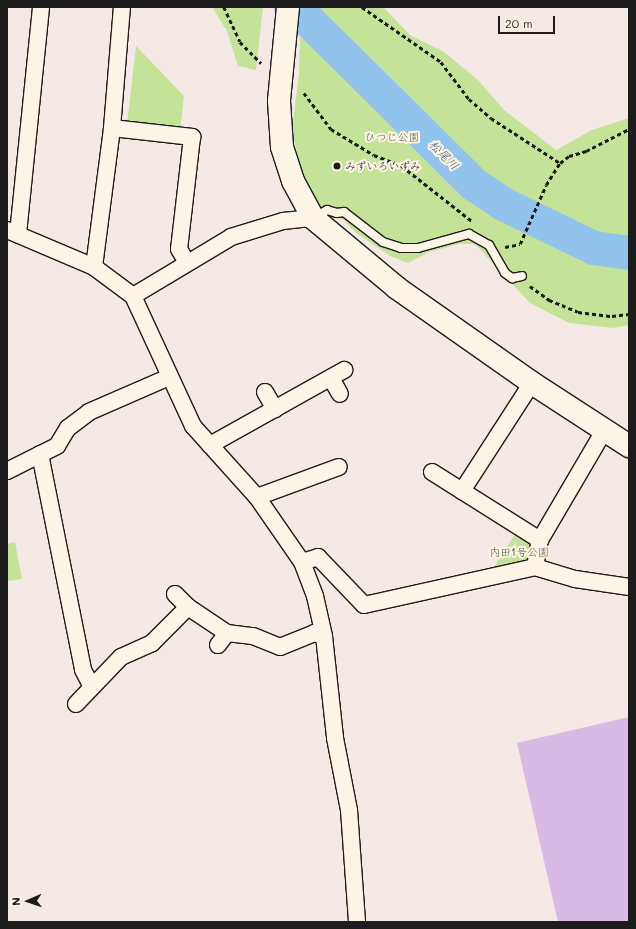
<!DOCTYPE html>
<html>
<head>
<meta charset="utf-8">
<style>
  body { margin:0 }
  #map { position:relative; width:636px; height:929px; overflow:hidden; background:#f5e9e5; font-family:Mali,"Klee One",sans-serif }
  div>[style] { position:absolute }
  .green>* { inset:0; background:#c5e299 }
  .river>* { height:34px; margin:-17px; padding:0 17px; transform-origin:17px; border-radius:17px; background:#91c3ed }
  .building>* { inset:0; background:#d9b9e6 }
  .path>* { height:2.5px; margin-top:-1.25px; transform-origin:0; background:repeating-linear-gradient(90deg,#1c1c1c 0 4px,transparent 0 7px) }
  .roads { filter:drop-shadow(1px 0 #1c1c1c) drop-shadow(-1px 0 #1c1c1c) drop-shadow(0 1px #1c1c1c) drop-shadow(0 -1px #1c1c1c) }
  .lane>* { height:8px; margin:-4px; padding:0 4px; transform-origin:4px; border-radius:4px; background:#fcf5e5 }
  .street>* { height:16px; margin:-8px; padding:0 8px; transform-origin:8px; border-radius:8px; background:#fcf5e5 }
  .secondary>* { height:22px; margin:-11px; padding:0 11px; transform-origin:11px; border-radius:11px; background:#fcf5e5 }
  .dots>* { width:11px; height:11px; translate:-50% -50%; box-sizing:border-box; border:2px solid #fcf5e5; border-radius:50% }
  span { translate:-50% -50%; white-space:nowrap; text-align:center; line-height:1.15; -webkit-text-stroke:4px #fcf5e5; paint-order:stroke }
  .park-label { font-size:11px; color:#4f5742 }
  .poi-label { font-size:11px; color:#1c1c1c }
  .left { translate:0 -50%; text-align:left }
  .water-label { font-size:12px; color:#455665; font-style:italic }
  .frame { position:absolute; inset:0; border:8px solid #1c1c1c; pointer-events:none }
  .north { position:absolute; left:8px; top:881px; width:40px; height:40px; -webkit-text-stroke:3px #fcf5e5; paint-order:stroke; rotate:268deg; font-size:11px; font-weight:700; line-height:16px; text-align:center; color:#1c1c1c }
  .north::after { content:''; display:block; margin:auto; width:14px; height:18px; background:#1c1c1c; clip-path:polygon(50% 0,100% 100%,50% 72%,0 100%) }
  .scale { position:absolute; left:498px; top:16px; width:57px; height:18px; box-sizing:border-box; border:2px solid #1c1c1c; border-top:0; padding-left:5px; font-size:12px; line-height:14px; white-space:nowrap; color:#1c1c1c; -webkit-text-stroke:3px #fcf5e5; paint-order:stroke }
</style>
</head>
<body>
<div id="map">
  <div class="green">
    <i style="clip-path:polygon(212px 7px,263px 7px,256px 70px,238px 66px,227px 31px)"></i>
    <i style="clip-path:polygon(301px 7px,383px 7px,410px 35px,444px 52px,478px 80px,504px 110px,556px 150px,592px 130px,629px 118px,629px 325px,614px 328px,569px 323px,530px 303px,475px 244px,459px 244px,429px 252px,408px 263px,390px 256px,355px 232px,343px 219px,324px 217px,300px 166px,292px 129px,299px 73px)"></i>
    <i style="clip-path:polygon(136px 46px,184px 96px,180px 131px,127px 124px)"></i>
    <i style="clip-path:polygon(515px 534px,532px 546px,531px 558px,525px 564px,491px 572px)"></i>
    <i style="clip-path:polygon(15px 542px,22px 579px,7px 581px,7px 544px)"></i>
  </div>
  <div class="river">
    <i style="left:291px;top:7px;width:23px;rotate:38deg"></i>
    <i style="left:309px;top:21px;width:233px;rotate:44.7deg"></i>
    <i style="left:475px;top:185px;width:34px;rotate:34deg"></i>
    <i style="left:503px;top:204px;width:101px;rotate:25.8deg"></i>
    <i style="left:594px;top:248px;width:35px;rotate:8deg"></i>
  </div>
  <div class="building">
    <i style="clip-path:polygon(629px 717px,629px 922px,558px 922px,517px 743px)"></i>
  </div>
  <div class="path">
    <i style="left:224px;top:7px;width:38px;rotate:65deg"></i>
    <i style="left:240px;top:42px;width:30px;rotate:45deg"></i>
    <i style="left:362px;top:7px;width:96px;rotate:34.8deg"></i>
    <i style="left:441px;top:62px;width:46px;rotate:52.9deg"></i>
    <i style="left:469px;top:99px;width:29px;rotate:41deg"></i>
    <i style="left:491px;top:118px;width:82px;rotate:33.1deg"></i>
    <i style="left:560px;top:163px;width:11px;rotate:-38deg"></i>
    <i style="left:569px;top:156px;width:18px;rotate:-16deg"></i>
    <i style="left:586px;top:151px;width:48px;rotate:-27.1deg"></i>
    <i style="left:304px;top:93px;width:45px;rotate:53.1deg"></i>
    <i style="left:331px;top:129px;width:50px;rotate:31.2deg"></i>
    <i style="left:374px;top:155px;width:30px;rotate:21deg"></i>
    <i style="left:402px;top:166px;width:89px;rotate:38.2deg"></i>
    <i style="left:505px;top:247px;width:15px;rotate:-11deg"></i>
    <i style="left:520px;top:244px;width:64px;rotate:-66.2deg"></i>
    <i style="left:546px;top:185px;width:26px;rotate:-58deg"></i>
    <i style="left:530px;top:286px;width:24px;rotate:36deg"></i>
    <i style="left:549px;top:300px;width:31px;rotate:22deg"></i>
    <i style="left:578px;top:312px;width:34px;rotate:7deg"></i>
    <i style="left:612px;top:316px;width:17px;rotate:-7deg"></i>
  </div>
  <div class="roads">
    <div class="lane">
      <i style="left:315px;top:217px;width:14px;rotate:-30deg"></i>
      <i style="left:327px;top:210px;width:10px;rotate:17deg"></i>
      <i style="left:337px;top:213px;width:7px;rotate:-8deg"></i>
      <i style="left:344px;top:212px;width:49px;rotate:37.6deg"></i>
      <i style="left:383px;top:242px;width:19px;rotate:18deg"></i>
      <i style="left:401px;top:248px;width:17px"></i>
      <i style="left:418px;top:248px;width:53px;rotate:-15.4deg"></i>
      <i style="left:469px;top:234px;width:23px;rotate:29deg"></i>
      <i style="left:489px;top:245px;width:32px;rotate:60deg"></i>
      <i style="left:505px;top:273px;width:9px;rotate:36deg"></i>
      <i style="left:512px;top:278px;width:10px;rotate:-11deg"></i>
    </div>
    <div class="street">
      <i style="left:112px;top:128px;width:81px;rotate:6.4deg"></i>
      <i style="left:192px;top:137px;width:113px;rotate:96.6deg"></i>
      <i style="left:179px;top:249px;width:16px;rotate:60deg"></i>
      <i style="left:7px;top:230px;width:95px;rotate:23deg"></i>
      <i style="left:94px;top:267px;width:49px;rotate:36.6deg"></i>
      <i style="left:133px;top:296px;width:143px;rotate:65.2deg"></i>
      <i style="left:193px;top:426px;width:96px;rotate:48deg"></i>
      <i style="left:257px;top:497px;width:79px;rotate:55.3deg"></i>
      <i style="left:302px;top:562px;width:36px;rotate:69deg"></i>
      <i style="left:315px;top:596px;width:41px;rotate:77.3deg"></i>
      <i style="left:324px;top:636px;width:103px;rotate:83.8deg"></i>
      <i style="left:335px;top:738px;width:73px;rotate:79deg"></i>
      <i style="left:349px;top:810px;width:112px;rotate:85.9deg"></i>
      <i style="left:18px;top:234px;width:228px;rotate:-84.2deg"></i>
      <i style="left:94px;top:267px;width:140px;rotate:-82.6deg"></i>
      <i style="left:112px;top:128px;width:121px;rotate:-85.3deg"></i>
      <i style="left:133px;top:296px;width:114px;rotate:-31deg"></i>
      <i style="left:231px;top:237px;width:54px;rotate:-17.1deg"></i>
      <i style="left:283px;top:221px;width:30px;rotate:-6deg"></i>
      <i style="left:331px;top:378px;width:18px;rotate:61deg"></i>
      <i style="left:265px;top:392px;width:20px;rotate:60deg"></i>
      <i style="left:210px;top:445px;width:154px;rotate:-29.2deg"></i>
      <i style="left:40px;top:454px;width:220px;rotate:78.7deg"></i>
      <i style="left:83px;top:670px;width:19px;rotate:62deg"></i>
      <i style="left:7px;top:471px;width:56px;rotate:-26.6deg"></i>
      <i style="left:57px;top:446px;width:21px;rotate:-59deg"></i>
      <i style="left:68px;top:428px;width:26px;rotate:-37deg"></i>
      <i style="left:89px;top:412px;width:87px;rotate:-23.6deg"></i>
      <i style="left:432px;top:472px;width:128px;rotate:32.2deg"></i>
      <i style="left:462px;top:491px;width:129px;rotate:-57.1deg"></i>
      <i style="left:257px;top:497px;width:87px;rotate:-20.1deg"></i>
      <i style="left:302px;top:562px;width:17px;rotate:-17deg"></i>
      <i style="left:318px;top:557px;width:66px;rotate:46.2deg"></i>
      <i style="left:364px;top:605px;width:175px;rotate:-12.5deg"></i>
      <i style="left:535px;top:567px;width:42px;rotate:16.7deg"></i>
      <i style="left:575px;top:579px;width:55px;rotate:8.4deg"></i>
      <i style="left:535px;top:567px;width:27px;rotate:-80deg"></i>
      <i style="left:540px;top:540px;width:126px;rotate:-59.6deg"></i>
      <i style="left:175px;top:594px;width:18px;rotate:45deg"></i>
      <i style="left:218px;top:645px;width:15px;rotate:-53deg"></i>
      <i style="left:76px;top:704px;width:65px;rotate:-46.2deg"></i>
      <i style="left:121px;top:657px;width:34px;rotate:-24deg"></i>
      <i style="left:152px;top:643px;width:51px;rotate:-45deg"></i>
      <i style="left:188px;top:607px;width:47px;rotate:33.7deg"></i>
      <i style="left:227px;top:633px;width:26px;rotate:7deg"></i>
      <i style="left:253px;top:636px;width:29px;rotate:22deg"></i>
      <i style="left:280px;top:647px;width:37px;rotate:-22deg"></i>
      <i style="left:314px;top:633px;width:10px;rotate:17deg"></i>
    </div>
    <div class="secondary">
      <i style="left:288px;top:7px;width:94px;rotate:95.5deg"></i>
      <i style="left:279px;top:101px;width:46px;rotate:86.3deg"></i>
      <i style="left:282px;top:147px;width:36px;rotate:72deg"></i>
      <i style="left:293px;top:181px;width:42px;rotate:61.6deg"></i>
      <i style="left:313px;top:218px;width:109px;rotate:39.8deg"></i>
      <i style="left:397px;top:288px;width:165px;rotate:35.1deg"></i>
      <i style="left:532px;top:383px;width:116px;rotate:33deg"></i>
    </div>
  </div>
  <div class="dots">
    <i style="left:337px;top:166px;background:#1c1c1c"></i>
  </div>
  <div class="park-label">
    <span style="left:392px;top:137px">ひつじ公園</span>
    <span style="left:519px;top:552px">内田1号公園</span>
  </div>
  <div class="poi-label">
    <span class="left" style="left:345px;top:166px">みずいろいずみ</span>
  </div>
  <div class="water-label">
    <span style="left:444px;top:155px;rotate:45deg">松尾川</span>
  </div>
  <div class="frame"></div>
  <div class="north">N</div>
  <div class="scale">20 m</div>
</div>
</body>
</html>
